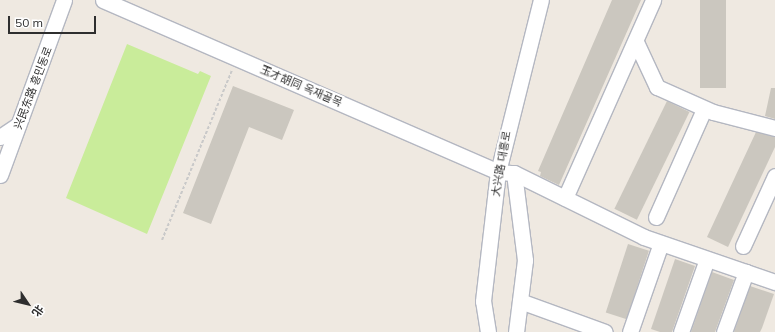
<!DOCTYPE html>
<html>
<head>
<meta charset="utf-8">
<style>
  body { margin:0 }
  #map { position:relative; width:775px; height:332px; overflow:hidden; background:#efe9e1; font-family:Mulish,"Noto Sans SC","Noto Sans KR",sans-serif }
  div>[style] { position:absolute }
  .pitch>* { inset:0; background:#c9ec9a }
  .building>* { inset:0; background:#cbc7bf; transform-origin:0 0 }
  .path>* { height:2px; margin-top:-1px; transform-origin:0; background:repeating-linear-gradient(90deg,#c9c9c9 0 3px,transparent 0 5px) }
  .roads { filter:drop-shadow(1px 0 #b4b7c1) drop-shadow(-1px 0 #b4b7c1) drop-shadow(0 1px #b4b7c1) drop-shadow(0 -1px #b4b7c1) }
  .minor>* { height:15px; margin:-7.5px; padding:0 7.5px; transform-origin:7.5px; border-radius:7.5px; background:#fff }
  span { translate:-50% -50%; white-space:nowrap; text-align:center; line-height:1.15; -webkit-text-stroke:4px #fff; paint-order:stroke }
  .street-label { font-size:11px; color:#2e2e2e }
  .north { position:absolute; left:8px; top:284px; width:40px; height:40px; -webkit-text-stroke:3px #fff; paint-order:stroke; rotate:125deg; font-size:11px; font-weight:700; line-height:16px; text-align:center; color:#2e2e2e }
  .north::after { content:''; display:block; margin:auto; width:14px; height:18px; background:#2e2e2e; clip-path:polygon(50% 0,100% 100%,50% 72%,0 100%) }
  .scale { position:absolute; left:8px; top:16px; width:88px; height:18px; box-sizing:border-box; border:2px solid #2e2e2e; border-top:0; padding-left:5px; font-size:12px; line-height:14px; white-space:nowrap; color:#2e2e2e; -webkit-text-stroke:3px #fff; paint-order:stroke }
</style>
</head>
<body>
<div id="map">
  <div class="pitch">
    <i style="clip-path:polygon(127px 44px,198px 74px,200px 71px,211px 76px,147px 234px,66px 198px)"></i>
  </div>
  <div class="building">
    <i style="clip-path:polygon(612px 0,641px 0,559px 185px,540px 176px,541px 172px,538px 171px)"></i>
    <i style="left:700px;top:0;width:26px;height:88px"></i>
    <i style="clip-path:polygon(233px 86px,294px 110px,282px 140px,249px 127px,211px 224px,183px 213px)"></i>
    <i style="clip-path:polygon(771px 88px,775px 88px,775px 119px,765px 116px)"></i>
    <i style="left:667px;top:101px;width:25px;height:120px;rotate:26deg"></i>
    <i style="clip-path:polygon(756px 132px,775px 137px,775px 147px,728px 247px,707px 237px)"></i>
    <i style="left:628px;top:244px;width:22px;height:72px;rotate:18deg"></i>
    <i style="clip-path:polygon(675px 259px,695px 266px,672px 332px,660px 332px,651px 329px)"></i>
    <i style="clip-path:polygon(712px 272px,734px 280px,715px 332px,691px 332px)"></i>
    <i style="clip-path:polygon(750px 286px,774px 294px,762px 328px,760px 332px,734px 332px)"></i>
  </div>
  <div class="path">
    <i style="left:162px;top:240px;width:184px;rotate:-67.6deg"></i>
  </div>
  <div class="roads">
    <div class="minor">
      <i style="left:103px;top:0;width:431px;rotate:23.5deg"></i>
      <i style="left:498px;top:172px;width:16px;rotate:4deg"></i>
      <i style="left:514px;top:173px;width:145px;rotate:26.2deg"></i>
      <i style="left:644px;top:237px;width:139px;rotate:19deg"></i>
      <i style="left:636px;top:42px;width:50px;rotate:65deg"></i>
      <i style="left:657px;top:87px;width:61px;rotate:24.1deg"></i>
      <i style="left:713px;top:112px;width:64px;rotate:14.5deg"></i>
      <i style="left:0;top:137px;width:22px;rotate:-34deg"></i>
      <i style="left:514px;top:173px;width:88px;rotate:82.8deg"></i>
      <i style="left:525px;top:260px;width:73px;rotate:97.1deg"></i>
      <i style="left:0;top:175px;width:186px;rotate:-69.9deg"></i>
      <i style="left:565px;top:198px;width:217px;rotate:-66deg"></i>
      <i style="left:656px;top:217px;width:118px;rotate:-66deg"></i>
      <i style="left:743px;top:246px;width:77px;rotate:-65.4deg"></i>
      <i style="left:520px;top:301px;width:90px;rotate:20deg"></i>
      <i style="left:488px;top:332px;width:31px;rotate:-99deg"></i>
      <i style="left:483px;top:301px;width:130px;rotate:-83.4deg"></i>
      <i style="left:498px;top:172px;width:177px;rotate:-76deg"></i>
      <i style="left:630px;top:332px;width:94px;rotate:-70.8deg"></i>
      <i style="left:681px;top:332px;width:77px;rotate:-70.4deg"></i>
      <i style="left:724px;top:332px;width:64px;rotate:-69.9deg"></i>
    </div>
  </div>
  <div class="street-label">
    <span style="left:301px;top:86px;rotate:23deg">玉才胡同 옥재골목</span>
    <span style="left:33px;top:88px;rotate:-69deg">兴民东路 흥민동로</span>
    <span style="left:501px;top:164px;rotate:-80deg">大兴路 대흥로</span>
  </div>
  <div class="north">北</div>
  <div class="scale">50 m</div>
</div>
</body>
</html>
